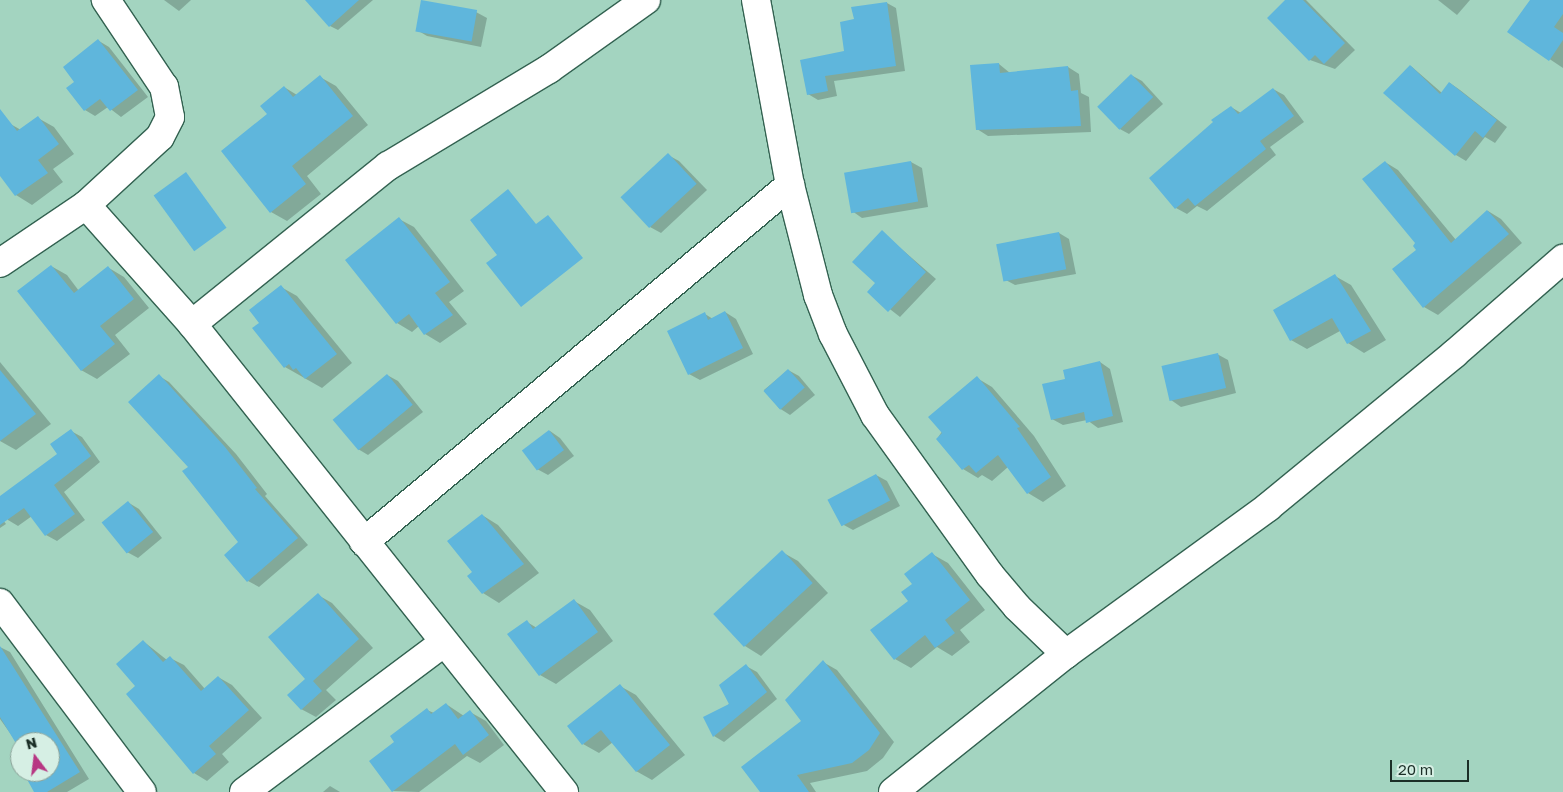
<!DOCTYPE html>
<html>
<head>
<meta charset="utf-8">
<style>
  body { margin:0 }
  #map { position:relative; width:1563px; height:792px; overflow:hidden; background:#a3d4c0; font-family:"Golos Text",sans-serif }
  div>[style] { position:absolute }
  .shadow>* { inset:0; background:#0003 }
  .building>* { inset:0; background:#5fb6dc; transform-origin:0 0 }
  .roads { filter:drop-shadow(1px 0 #336251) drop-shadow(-1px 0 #336251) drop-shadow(0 1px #336251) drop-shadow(0 -1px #336251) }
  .minor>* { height:28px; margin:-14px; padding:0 14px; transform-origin:14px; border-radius:14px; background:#fff }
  span { translate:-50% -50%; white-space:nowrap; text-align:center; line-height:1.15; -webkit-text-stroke:5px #d6efe4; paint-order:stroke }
  .north { position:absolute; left:10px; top:732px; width:50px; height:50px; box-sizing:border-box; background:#d6efe4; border:1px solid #8ba298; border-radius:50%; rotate:345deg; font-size:14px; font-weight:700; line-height:20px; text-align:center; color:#1b2f27 }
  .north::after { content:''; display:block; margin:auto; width:18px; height:22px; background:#b73783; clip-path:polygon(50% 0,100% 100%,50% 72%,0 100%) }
  .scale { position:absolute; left:1390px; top:760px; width:79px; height:22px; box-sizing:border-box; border:2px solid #1b2f27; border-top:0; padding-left:6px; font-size:15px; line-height:18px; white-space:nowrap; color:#1b2f27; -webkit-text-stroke:4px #d6efe4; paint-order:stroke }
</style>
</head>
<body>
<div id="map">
  <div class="shadow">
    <i style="clip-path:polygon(164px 0,191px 0,179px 11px)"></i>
    <i style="clip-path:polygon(314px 0,373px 0,338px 30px,330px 26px)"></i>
    <i style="clip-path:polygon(1287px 0,1306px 0,1355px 50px,1335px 69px,1310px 60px,1268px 18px)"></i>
    <i style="clip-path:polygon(1438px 0,1470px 0,1457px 15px)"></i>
    <i style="clip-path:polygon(1532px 0,1563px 0,1563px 68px,1509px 32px)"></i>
    <i style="clip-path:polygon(887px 3px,896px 8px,905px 71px,834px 81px,837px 96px,818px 100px,808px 94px,845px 52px,855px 20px)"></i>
    <i style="clip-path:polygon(476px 12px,487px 18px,481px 47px,427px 36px,417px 30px)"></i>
    <i style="clip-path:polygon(99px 41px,109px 47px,148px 97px,121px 117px,108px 107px,95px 116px,85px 110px,76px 82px)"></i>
    <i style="clip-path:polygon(999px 64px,1010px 73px,1068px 67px,1079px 74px,1081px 93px,1089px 97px,1091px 132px,988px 136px,977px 129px)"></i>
    <i style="clip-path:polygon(1411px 66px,1442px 93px,1450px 83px,1460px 90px,1507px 127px,1495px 143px,1485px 137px,1466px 161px,1456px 155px)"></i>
    <i style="clip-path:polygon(1131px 75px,1142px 81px,1163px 104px,1129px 134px,1118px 128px)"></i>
    <i style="clip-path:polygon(320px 77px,336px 86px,368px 125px,307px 176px,321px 194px,287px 221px,271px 212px,269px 115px,284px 87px,297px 95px)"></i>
    <i style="clip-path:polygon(1273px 89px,1284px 95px,1304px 122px,1270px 147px,1276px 155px,1207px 211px,1197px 206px,1187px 214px,1176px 208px,1151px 179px,1231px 107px,1241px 113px)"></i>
    <i style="clip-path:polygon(0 118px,21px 130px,38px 118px,54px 127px,74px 154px,53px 169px,63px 182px,32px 205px,16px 195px,0 174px)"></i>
    <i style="clip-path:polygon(668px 155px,679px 161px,707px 190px,661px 233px,650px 227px)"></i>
    <i style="clip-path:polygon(911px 162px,922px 168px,928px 207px,862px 218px,852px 211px)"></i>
    <i style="clip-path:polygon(1385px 162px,1398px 170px,1456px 240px,1488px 211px,1501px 219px,1522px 243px,1438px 315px,1424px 307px,1417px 244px)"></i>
    <i style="clip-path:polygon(399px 219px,414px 227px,464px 291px,449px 302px,467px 324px,440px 343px,425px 334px,419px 326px,412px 332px,397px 323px)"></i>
    <i style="clip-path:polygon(882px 232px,936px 279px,900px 317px,868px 292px,877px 283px)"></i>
    <i style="clip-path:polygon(1059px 233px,1069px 239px,1076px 274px,1015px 285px,1004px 279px)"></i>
    <i style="clip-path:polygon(51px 266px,67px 275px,79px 291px,109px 268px,124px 277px,149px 308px,115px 335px,130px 354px,97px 379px,81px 370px)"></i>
    <i style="clip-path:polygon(1335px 276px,1351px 285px,1386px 340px,1364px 353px,1348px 343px,1340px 331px,1307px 349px,1291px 340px)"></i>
    <i style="clip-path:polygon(281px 287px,297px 296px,352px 363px,322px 388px,285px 367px,261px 323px)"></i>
    <i style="clip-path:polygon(725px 312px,736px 319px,753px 354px,700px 380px,689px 374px,705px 314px,713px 319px)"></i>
    <i style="clip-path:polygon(1217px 354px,1228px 360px,1236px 393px,1181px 407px,1171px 400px)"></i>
    <i style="clip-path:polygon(0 362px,51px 424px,16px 450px,0 441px)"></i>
    <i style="clip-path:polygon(1100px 362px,1110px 369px,1123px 422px,1098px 428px,1087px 420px,1063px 425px,1052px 419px,1067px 380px)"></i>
    <i style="clip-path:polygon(788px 370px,799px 376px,815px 395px,790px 415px,779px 408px,764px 390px)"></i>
    <i style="clip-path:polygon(387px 375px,398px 381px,423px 412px,368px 455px,358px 449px)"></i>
    <i style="clip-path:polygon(159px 376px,169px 382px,236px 454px,267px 494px,265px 496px,308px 545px,259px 587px,248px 581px,240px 543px,190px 467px)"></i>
    <i style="clip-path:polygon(977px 378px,992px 387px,1034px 436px,1066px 486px,1043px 502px,1028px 493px,1008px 467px,992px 481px,982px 475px,978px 478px,963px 469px,937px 439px)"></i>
    <i style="clip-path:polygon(71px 431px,82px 437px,100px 462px,64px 492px,85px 520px,57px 541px,46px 535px,32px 516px,18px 526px,8px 520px,0 509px,0 497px,59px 455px)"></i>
    <i style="clip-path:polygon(550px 431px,560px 438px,574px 456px,548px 475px,537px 469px,524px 451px)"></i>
    <i style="clip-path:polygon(876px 475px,887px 481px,900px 506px,853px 530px,842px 524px)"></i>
    <i style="clip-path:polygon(129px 503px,139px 509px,162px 538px,138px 558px,127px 552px)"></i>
    <i style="clip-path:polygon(482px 515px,498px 525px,539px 573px,499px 603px,483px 593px,469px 576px,474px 572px)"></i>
    <i style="clip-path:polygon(0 516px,6px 524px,0 528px)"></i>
    <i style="clip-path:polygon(782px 552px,798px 561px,828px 593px,761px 656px,745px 646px,715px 614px)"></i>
    <i style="clip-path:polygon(932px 554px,948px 563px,985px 610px,960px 630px,970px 642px,952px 656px,937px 647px,911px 668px,895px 659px,910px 601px)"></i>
    <i style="clip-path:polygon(318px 595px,332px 603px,373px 648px,326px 690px,336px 700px,316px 717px,301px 709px)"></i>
    <i style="clip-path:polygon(574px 601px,590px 610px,613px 641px,556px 684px,540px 675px,527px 622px,537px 628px)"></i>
    <i style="clip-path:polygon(143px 641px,167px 660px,170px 658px,184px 665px,205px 689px,218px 677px,232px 685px,262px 718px,222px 754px,229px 762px,207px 781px,194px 773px,137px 687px)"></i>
    <i style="clip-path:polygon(0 647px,10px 652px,89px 779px,67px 792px,36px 792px,24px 772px,50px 772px,50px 742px,20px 742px,20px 747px,0 719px)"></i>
    <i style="clip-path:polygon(823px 662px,837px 670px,894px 742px,883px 758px,867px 771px,810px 783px,816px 792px,761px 792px,803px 722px)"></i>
    <i style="clip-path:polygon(746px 666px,757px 672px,777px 699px,724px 742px,714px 736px)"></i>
    <i style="clip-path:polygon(620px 686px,636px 695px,685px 755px,652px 780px,636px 771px,613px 742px,599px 753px,583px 744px)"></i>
    <i style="clip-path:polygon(446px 704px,464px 716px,470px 712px,486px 721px,504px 745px,480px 763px,467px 756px,419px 792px,393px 791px,396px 742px,427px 710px,434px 713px)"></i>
    <i style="clip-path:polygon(330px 786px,340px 792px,323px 792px)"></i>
  </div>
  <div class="building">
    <i style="clip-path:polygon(305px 0,359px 0,329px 27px)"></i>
    <i style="left:421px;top:0;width:57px;height:32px;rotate:10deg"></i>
    <i style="clip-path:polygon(1285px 0,1303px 0,1345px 43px,1324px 64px,1315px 55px,1309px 61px,1267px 18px)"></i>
    <i style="clip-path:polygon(1530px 0,1563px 0,1563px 14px,1554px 27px,1563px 33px,1563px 40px,1549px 61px,1507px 32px)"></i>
    <i style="clip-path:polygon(887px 2px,896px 66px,825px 76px,828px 91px,807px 95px,800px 60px,844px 51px,840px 22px,854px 19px,851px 7px)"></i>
    <i style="clip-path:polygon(98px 39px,138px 90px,110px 111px,100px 99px,84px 111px,66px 88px,74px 82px,63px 67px)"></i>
    <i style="clip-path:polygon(999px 63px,1000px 73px,1068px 66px,1071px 91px,1078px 90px,1081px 126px,976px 130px,970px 65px)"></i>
    <i style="clip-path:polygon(1410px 65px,1440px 94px,1449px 82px,1497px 120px,1483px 138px,1475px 131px,1455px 156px,1383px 93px)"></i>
    <i style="left:1131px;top:74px;width:32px;height:47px;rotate:46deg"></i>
    <i style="clip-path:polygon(320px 75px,353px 116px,292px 166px,306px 184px,270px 213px,221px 151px,267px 114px,260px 106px,284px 86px,293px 97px)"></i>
    <i style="clip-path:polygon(1273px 88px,1294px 116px,1260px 141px,1266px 149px,1195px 206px,1188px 198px,1175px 209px,1149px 178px,1213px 122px,1211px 120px,1231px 106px,1238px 114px)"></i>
    <i style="clip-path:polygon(0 109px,17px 131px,38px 116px,59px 144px,38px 160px,48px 173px,15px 196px,0 176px)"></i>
    <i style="left:668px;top:153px;width:42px;height:65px;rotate:47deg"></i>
    <i style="left:911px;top:161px;width:41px;height:68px;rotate:80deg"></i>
    <i style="clip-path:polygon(1385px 161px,1451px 243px,1487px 210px,1509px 234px,1423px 308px,1392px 269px,1416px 250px,1413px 246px,1415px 243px,1362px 179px)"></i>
    <i style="left:186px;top:172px;width:69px;height:40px;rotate:54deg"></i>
    <i style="clip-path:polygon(508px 189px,536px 224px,548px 215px,583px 258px,521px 307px,486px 263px,497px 255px,470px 220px)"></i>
    <i style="clip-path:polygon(399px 217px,450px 282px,435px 293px,453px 315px,424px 335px,409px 314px,396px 324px,345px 260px)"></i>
    <i style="clip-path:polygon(882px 230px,926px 272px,888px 312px,867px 292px,875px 283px,852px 262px)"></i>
    <i style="left:1059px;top:232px;width:38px;height:64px;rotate:79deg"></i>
    <i style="clip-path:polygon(51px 265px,74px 293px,108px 266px,134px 299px,100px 326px,115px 344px,81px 371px,17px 291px)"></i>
    <i style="clip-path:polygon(1335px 274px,1371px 331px,1347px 344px,1332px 318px,1290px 341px,1273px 310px)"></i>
    <i style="clip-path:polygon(281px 285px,337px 354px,305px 379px,296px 368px,293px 370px,289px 364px,284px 368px,252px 328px,259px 323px,249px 310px)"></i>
    <i style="clip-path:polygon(725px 311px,743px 348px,688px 375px,667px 331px,705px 312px,708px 320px)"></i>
    <i style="left:1218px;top:353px;width:36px;height:58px;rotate:77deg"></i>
    <i style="clip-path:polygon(1100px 361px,1113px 416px,1086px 423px,1084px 412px,1051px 420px,1042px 384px,1065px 379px,1063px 370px)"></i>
    <i style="left:788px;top:369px;width:25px;height:33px;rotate:48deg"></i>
    <i style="clip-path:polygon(0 370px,36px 414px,0 441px)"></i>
    <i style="clip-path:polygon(159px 374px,225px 447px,257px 488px,255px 489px,298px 538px,247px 582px,224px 555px,238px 542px,182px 471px,188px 467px,128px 402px)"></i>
    <i style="left:387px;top:374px;width:40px;height:71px;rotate:50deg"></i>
    <i style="clip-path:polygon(977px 376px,1020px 427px,1017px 428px,1051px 477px,1027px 494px,998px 455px,976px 473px,969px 465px,962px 470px,936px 439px,942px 433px,928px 417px)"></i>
    <i style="clip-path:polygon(71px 429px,91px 456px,54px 485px,75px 514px,45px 536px,24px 508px,0 525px,0 496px,57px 454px,50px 444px)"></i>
    <i style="left:549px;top:430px;width:25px;height:34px;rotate:53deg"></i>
    <i style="left:876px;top:474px;width:30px;height:55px;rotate:62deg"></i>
    <i style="left:128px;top:501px;width:40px;height:34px;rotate:51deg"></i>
    <i style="clip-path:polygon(482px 514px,524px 564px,482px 594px,467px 576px,472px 572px,447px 541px)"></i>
    <i style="left:782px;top:550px;width:45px;height:94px;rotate:47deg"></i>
    <i style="clip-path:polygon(932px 552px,970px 600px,945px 620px,955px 633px,935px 648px,925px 635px,894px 660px,870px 630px,908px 601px,901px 592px,912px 584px,904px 574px)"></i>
    <i style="clip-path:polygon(318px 593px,359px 639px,313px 681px,322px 691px,301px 710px,287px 695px,305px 679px,268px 637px)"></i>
    <i style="clip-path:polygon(574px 599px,598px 632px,539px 676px,507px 634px,527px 620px,533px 629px)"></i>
    <i style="clip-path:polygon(143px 640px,163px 662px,170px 656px,201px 691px,218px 676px,249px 710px,209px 746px,216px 754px,193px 774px,126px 694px,135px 686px,116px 664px)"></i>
    <i style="clip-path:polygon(0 646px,80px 772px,47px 792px,34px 792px,23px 772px,50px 772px,50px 742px,20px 742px,20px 750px,0 717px)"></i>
    <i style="clip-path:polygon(823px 660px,880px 733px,869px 750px,852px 763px,797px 775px,809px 792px,760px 792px,741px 767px,801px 721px,785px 700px)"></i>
    <i style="clip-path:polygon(746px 664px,767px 692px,713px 737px,703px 717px,729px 704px,719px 685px)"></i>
    <i style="clip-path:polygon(620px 684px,670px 745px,636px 772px,601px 730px,582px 745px,567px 726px)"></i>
    <i style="clip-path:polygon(446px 703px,458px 719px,470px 710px,489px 735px,463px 755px,455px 744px,392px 792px,369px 761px,394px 742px,390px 736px,427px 708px,431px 714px)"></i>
  </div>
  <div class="roads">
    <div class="minor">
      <i style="left:756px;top:0;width:188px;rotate:79.6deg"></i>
      <i style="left:790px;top:185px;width:114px;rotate:75.7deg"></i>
      <i style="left:818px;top:295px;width:42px;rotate:69deg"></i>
      <i style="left:833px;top:334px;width:91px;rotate:62.6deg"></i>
      <i style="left:875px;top:415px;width:197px;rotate:54.3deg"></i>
      <i style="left:990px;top:575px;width:42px;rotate:49.8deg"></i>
      <i style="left:1017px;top:607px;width:68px;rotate:43.8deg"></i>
      <i style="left:86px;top:205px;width:100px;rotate:-42.6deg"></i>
      <i style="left:160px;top:137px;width:22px;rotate:-63deg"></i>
      <i style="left:170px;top:117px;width:31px;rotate:-101deg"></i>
      <i style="left:164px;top:87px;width:105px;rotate:-123.7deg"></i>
      <i style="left:0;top:263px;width:104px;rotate:-34deg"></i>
      <i style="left:86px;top:205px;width:159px;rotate:48.3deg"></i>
      <i style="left:192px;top:324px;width:598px;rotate:51.52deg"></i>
      <i style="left:192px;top:324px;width:252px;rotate:-38.9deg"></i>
      <i style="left:388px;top:166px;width:188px;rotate:-31.1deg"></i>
      <i style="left:549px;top:69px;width:119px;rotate:-35.4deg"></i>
      <i style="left:364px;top:542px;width:556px;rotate:-39.96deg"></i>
      <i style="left:0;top:603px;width:236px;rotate:53.1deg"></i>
      <i style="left:244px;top:792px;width:249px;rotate:-36.8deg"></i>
      <i style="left:893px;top:792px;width:221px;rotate:-38.6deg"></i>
      <i style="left:1066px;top:654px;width:250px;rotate:-36deg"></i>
      <i style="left:1268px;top:507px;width:241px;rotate:-39.4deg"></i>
      <i style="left:1454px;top:354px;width:145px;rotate:-41.1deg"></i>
    </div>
  </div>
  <div class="north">N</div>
  <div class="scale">20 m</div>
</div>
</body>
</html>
